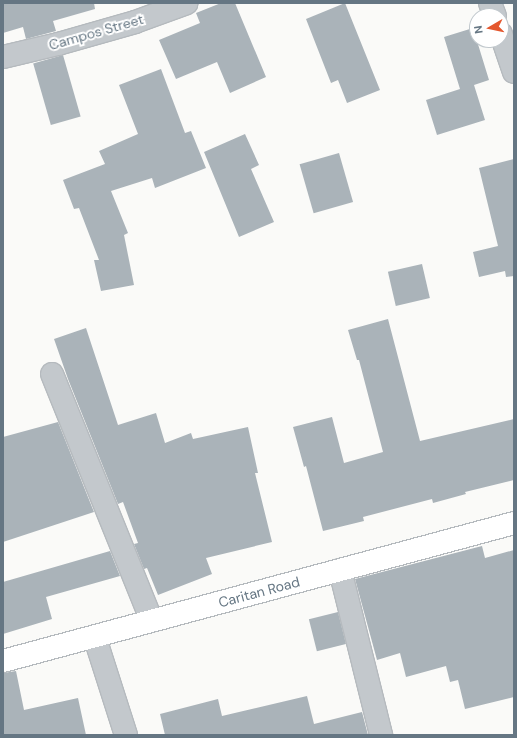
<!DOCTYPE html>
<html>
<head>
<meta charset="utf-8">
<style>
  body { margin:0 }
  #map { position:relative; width:517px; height:738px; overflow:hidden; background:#fafaf8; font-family:"DM Sans",sans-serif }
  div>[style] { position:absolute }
  .building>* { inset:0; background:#aab3b9; transform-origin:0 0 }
  .roads { filter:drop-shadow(1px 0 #b5babe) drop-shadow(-1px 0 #b5babe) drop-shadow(0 1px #b5babe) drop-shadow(0 -1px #b5babe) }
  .minor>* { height:22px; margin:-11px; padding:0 11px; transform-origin:11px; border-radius:11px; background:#c3c8cc }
  .major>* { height:22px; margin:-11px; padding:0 11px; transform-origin:11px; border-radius:11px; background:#fff }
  span { translate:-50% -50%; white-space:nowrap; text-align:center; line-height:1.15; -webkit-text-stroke:4px #fff; paint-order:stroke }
  .street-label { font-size:14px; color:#657683 }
  .frame { position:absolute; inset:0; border:4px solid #657683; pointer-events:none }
  .north { position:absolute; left:469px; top:8px; width:40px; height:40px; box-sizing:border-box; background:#fff; border:1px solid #c1c8cd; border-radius:50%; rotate:261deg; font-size:11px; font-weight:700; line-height:16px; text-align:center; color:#657683 }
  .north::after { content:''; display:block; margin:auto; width:14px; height:18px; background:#e4572e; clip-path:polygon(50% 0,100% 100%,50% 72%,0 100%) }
</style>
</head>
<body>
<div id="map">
  <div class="building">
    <i style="clip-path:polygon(3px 3px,94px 3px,95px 9px,53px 21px,56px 31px,26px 39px,23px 27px,3px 33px)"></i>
    <i style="clip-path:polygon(221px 3px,235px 3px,266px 77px,230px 93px,217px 62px,176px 79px,159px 40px,200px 23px,196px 13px)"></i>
    <i style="clip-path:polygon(345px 3px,380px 90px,347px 103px,338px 80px,331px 83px,306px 19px)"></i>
    <i style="clip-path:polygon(473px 28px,489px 80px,474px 85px,485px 120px,437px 135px,426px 100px,460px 89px,444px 37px)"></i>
    <i style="left:63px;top:55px;width:64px;height:31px;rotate:74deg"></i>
    <i style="clip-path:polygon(161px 69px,185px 133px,191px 131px,206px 168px,155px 188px,152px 178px,111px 191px,128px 233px,124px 235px,134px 285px,101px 291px,94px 260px,99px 260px,79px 208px,74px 209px,63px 180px,105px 164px,99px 151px,138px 134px,119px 85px)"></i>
    <i style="clip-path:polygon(245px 134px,259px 165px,251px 169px,274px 222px,239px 237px,204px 152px)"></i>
    <i style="left:339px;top:153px;width:51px;height:41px;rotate:74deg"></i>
    <i style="clip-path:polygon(514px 159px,514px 276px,506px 277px,505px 271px,479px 277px,473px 252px,498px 246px,479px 168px)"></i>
    <i style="left:422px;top:264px;width:35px;height:35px;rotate:77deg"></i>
    <i style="clip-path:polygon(388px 319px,420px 441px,514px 419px,514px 480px,465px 492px,466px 494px,433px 503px,432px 499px,363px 517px,364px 521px,323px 531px,306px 466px,304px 467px,293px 427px,332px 417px,344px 463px,383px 452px,359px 360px,357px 360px,348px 330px)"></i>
    <i style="clip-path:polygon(86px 328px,118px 425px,156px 413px,165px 443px,191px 433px,193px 439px,248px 427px,258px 473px,255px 473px,272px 542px,206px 558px,212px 574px,158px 595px,147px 568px,144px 569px,134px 544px,138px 543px,123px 502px,118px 504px,68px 379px,54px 339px)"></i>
    <i style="clip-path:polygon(58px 422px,94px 512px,3px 542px,3px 437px)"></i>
    <i style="clip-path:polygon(482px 546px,485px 558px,514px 550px,514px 697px,465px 709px,458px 680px,450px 682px,446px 666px,406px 677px,400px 653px,377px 660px,355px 579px)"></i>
    <i style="clip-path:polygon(110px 551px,120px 576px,46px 597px,52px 619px,3px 634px,3px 582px)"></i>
    <i style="left:338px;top:612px;width:33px;height:30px;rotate:76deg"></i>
    <i style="clip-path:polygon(16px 671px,24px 710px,78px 698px,86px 735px,3px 735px,3px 673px)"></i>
    <i style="clip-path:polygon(307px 696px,314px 724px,362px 712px,368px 735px,165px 735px,160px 714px,218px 699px,222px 716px)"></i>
  </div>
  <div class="roads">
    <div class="minor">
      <i style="left:490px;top:3px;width:14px;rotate:69deg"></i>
      <i style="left:501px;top:34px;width:40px;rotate:71.1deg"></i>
      <i style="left:3px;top:57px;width:57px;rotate:-13.3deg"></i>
      <i style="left:58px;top:44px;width:80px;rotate:-15.9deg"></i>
      <i style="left:135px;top:22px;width:55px;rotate:-20.1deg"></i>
      <i style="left:52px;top:374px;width:266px;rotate:68deg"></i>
      <i style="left:340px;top:570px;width:170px;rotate:76deg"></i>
      <i style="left:95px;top:638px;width:102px;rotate:72.3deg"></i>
    </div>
    <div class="major">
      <i style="left:3px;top:661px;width:529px;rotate:-15.11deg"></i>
    </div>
  </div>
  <div class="street-label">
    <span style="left:96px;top:32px;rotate:-16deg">Campos Street</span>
    <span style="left:259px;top:592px;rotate:-15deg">Caritan Road</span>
  </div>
  <div class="frame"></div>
  <div class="north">N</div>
</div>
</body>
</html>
